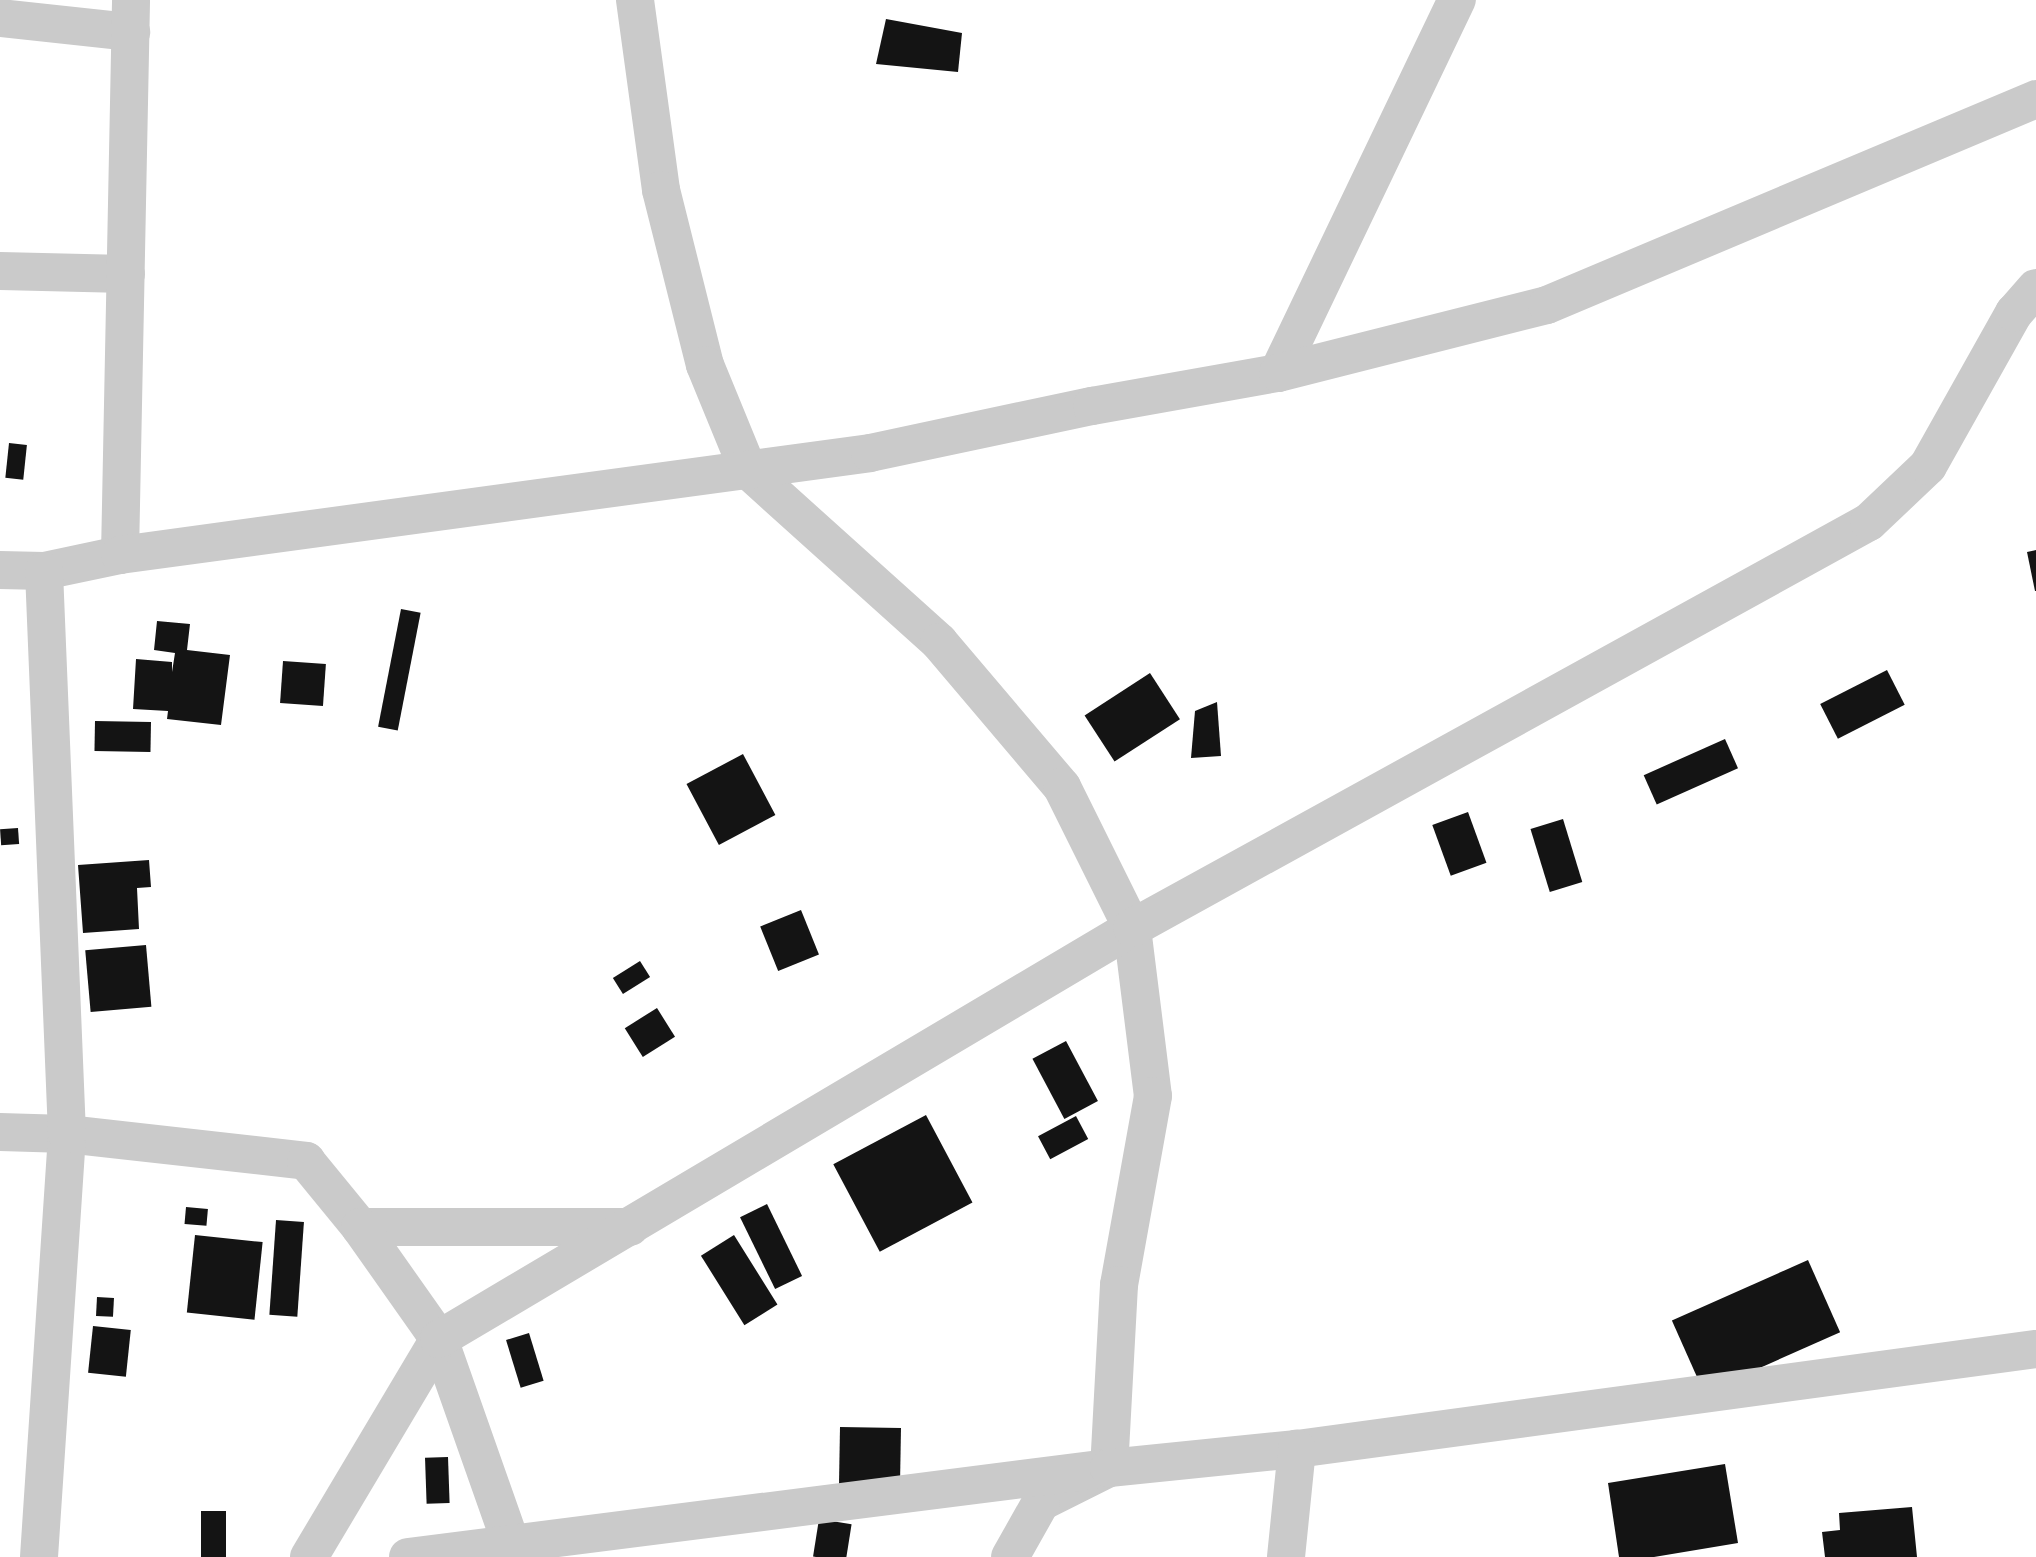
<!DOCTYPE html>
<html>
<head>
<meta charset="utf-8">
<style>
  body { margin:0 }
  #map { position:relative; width:2036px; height:1557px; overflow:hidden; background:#fff; font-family:"Fira Sans Condensed",sans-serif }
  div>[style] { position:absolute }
  .building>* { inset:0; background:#141414; transform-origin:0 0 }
  .street>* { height:38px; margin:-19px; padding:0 19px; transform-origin:19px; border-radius:19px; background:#cacaca }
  span { translate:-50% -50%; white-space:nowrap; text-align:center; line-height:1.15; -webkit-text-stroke:7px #fff; paint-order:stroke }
</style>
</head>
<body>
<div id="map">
  <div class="building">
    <i style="clip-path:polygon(886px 19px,962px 33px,958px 72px,876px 64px)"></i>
    <i style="left:9px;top:443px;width:18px;height:35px;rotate:6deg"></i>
    <i style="clip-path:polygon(2036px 550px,2036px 591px,2035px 591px,2027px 552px)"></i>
    <i style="left:401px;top:609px;width:20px;height:120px;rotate:11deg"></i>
    <i style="clip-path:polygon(157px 621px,190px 624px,187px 650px,230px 655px,221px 725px,167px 719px,168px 711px,133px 709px,136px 659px,172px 662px,172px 672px,175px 653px,154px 650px)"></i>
    <i style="left:283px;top:661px;width:43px;height:42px;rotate:4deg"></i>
    <i style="left:1887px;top:670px;width:39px;height:75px;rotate:63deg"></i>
    <i style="left:1150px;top:673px;width:55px;height:78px;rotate:57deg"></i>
    <i style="clip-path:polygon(1217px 702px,1221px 756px,1191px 758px,1195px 711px)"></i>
    <i style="left:95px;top:721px;width:56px;height:30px;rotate:1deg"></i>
    <i style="left:1725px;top:739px;width:32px;height:89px;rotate:66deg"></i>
    <i style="left:743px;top:754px;width:69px;height:64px;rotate:62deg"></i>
    <i style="left:1468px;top:812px;width:54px;height:38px;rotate:70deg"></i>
    <i style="left:1563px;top:819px;width:66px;height:34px;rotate:73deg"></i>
    <i style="left:18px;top:828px;width:16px;height:18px;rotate:86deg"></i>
    <i style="clip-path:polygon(149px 860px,151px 887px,137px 888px,139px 929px,83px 933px,78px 865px)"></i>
    <i style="left:801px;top:910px;width:48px;height:44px;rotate:68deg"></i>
    <i style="left:146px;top:945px;width:62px;height:61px;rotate:85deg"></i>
    <i style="left:640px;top:961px;width:19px;height:32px;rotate:58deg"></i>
    <i style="left:657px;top:1008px;width:34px;height:38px;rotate:58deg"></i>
    <i style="left:1066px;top:1041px;width:68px;height:38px;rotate:62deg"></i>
    <i style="left:926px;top:1115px;width:99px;height:105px;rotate:62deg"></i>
    <i style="left:1076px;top:1116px;width:26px;height:43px;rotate:62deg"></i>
    <i style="left:767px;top:1204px;width:80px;height:30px;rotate:64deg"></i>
    <i style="left:186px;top:1207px;width:22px;height:17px;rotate:5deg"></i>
    <i style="left:276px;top:1220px;width:28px;height:95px;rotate:4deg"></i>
    <i style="left:195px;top:1235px;width:68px;height:78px;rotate:6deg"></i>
    <i style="left:734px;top:1235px;width:82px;height:39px;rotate:58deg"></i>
    <i style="left:1808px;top:1260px;width:79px;height:149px;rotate:66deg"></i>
    <i style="left:97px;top:1297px;width:17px;height:19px;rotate:3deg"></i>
    <i style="left:93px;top:1326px;width:38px;height:47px;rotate:6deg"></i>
    <i style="left:529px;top:1333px;width:50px;height:24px;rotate:73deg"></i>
    <i style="left:840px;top:1427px;width:61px;height:74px;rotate:1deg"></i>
    <i style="left:448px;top:1457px;width:46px;height:23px;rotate:88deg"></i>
    <i style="clip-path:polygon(1725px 1464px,1738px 1543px,1654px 1557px,1619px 1557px,1608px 1483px)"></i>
    <i style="clip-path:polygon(1912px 1507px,1917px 1557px,1825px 1557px,1822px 1532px,1840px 1530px,1839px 1513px)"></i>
    <i style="left:226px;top:1511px;width:46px;height:25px;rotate:90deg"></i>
    <i style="left:819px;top:1519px;width:33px;height:38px;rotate:9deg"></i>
  </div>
  <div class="street">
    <i style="left:635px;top:0;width:192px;rotate:82.2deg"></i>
    <i style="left:661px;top:190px;width:180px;rotate:75.9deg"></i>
    <i style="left:705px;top:365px;width:113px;rotate:67.7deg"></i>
    <i style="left:748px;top:470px;width:257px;rotate:42deg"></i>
    <i style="left:939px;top:642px;width:190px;rotate:49.7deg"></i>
    <i style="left:1062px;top:787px;width:157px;rotate:63.6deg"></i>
    <i style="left:1132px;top:928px;width:169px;rotate:82.9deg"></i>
    <i style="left:1153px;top:1096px;width:192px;rotate:100.2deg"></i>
    <i style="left:1119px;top:1285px;width:183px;rotate:93.1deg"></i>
    <i style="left:1109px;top:1468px;width:76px;rotate:153.4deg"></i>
    <i style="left:1041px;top:1502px;width:63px;rotate:119.4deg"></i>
    <i style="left:0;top:18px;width:132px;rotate:6.1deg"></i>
    <i style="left:0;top:271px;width:126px;rotate:1.4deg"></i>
    <i style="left:1278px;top:373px;width:414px;rotate:-64.4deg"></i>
    <i style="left:120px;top:555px;width:555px;rotate:-88.86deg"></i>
    <i style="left:0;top:570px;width:44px;rotate:1.3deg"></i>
    <i style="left:44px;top:571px;width:78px;rotate:-11.9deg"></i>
    <i style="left:120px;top:555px;width:757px;rotate:-7.74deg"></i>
    <i style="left:870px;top:453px;width:227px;rotate:-12deg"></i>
    <i style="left:1092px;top:406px;width:189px;rotate:-10.1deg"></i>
    <i style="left:1278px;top:373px;width:277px;rotate:-14.2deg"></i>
    <i style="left:1547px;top:305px;width:531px;rotate:-22.84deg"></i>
    <i style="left:0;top:1132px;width:67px;rotate:1.7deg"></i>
    <i style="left:67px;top:1134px;width:241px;rotate:6.4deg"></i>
    <i style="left:306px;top:1161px;width:85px;rotate:50.7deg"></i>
    <i style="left:360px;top:1227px;width:270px"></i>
    <i style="left:360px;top:1227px;width:137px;rotate:54.8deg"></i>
    <i style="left:439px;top:1339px;width:217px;rotate:70.6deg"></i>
    <i style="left:511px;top:1544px;width:23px;rotate:34deg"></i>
    <i style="left:39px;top:1557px;width:424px;rotate:-86.2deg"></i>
    <i style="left:67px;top:1134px;width:563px;rotate:-92.34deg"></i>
    <i style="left:309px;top:1557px;width:254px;rotate:-59.2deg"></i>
    <i style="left:439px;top:1339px;width:806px;rotate:-30.67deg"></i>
    <i style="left:1132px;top:928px;width:841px;rotate:-28.85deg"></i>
    <i style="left:1869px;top:522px;width:81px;rotate:-43.5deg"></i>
    <i style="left:1928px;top:466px;width:176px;rotate:-60.7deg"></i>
    <i style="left:2014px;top:313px;width:33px;rotate:-49deg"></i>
    <i style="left:408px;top:1557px;width:707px;rotate:-7.24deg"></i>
    <i style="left:1109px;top:1468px;width:189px;rotate:-5.8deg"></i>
    <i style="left:1297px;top:1449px;width:746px;rotate:-7.71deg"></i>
    <i style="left:1286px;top:1557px;width:109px;rotate:-84.2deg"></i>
  </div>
</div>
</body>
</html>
